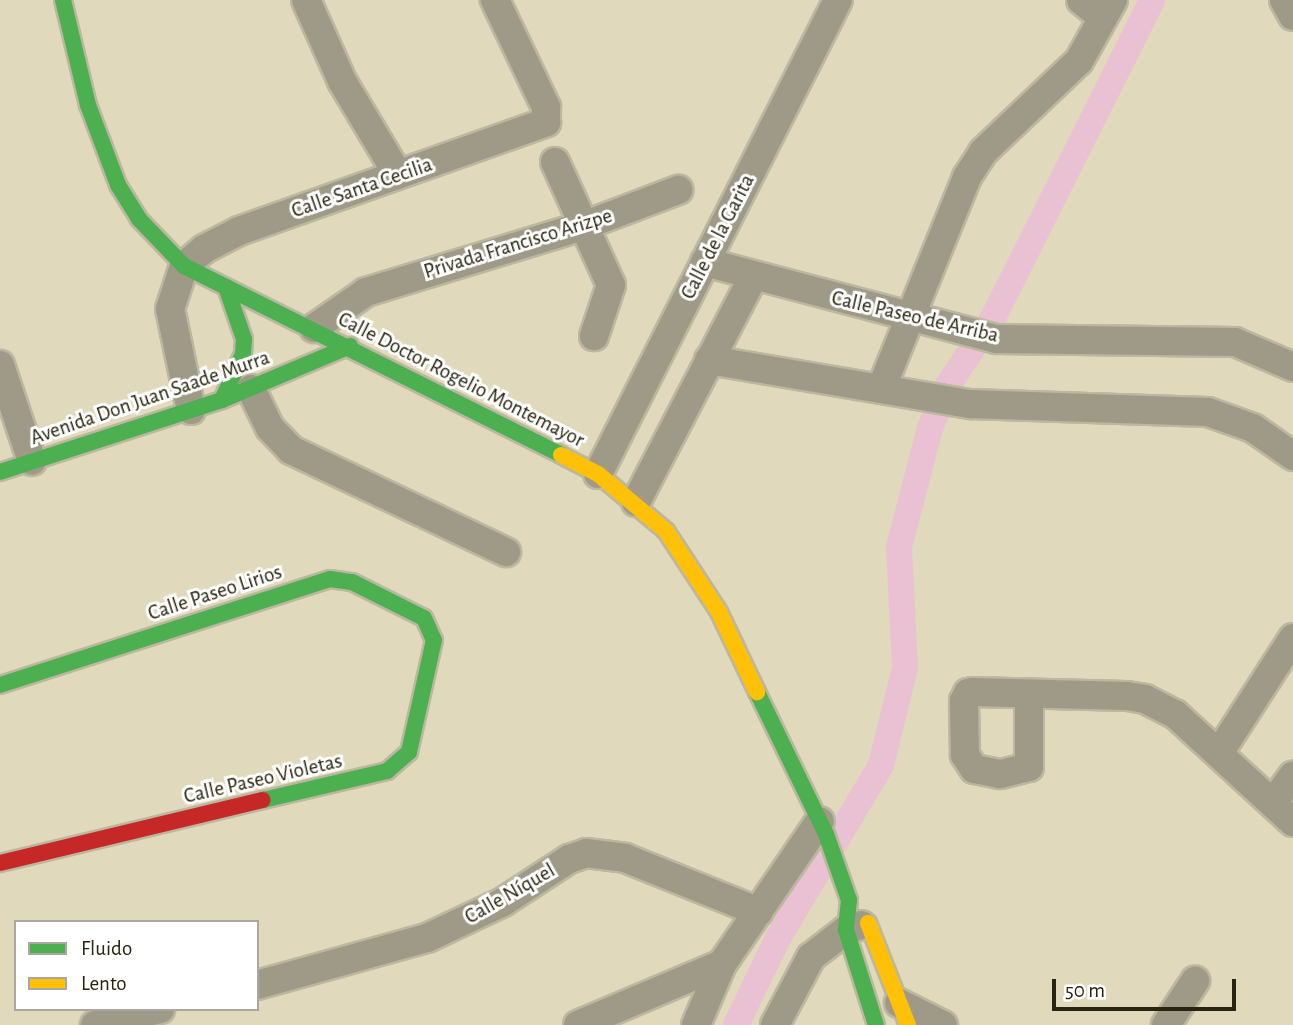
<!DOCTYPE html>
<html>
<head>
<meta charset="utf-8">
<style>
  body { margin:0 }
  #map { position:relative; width:1293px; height:1025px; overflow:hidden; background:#e0d9bc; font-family:"Alegreya Sans",sans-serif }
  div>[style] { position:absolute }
  .canal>* { height:26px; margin:-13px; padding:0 13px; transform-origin:13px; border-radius:13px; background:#eac0d3 }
  .roads { filter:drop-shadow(2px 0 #bcb79f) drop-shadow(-2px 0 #bcb79f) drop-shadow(0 2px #bcb79f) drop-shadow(0 -2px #bcb79f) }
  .street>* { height:28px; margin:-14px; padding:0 14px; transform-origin:14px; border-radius:14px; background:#9e9a87 }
  .fast>* { height:16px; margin:-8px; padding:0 8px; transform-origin:8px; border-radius:8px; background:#4caf50 }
  .slow>* { height:16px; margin:-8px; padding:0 8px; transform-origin:8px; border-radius:8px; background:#ffc107 }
  .jam>* { height:16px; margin:-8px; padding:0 8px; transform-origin:8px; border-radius:8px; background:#c62828 }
  span { translate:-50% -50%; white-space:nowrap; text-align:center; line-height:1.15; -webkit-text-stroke:6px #fff; paint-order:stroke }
  .street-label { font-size:21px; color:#28240f }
  .legend { position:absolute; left:14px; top:920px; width:245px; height:91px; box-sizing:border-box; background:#fff; border:2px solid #a9a79f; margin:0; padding:9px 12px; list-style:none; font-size:21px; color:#28240f }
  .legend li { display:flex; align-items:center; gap:14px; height:35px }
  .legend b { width:35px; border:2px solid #a9a79f }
  .scale { position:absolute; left:1052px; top:979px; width:184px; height:32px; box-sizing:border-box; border:4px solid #28240f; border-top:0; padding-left:9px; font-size:21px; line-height:24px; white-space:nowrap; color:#28240f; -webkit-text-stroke:5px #fff; paint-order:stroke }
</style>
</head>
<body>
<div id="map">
  <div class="canal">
    <i style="left:736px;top:1025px;width:97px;rotate:-64.2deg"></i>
    <i style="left:778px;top:938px;width:201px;rotate:-59.2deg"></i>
    <i style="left:881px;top:765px;width:100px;rotate:-76.1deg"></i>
    <i style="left:905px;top:668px;width:121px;rotate:-92.8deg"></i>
    <i style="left:899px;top:547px;width:123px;rotate:-75.4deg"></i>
    <i style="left:930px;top:428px;width:47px;rotate:-67.3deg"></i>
    <i style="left:948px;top:385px;width:81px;rotate:-56.1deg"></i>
    <i style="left:993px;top:318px;width:356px;rotate:-63.4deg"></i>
  </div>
  <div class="roads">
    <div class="street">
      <i style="left:306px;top:0;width:89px;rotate:66deg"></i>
      <i style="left:342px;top:81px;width:109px;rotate:59.2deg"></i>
      <i style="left:1081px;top:0;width:28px;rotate:39deg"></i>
      <i style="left:1284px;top:0;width:18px;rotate:61deg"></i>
      <i style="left:555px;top:162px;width:135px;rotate:65.5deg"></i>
      <i style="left:611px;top:285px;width:54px;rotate:108.4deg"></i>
      <i style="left:705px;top:262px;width:301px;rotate:14.8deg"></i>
      <i style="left:996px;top:339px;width:239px;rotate:0.7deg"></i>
      <i style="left:1235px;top:342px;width:63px;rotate:23.3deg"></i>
      <i style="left:314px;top:328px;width:63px;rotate:-34.7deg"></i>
      <i style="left:366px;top:292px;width:227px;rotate:-16.9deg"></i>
      <i style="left:583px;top:226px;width:102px;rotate:-20.8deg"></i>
      <i style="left:709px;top:360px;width:265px;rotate:9.6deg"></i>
      <i style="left:970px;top:404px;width:238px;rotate:1.9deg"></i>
      <i style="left:1208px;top:412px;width:48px;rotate:19.6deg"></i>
      <i style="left:1253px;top:428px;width:49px;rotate:35deg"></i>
      <i style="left:0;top:365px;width:101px;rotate:71.6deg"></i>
      <i style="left:251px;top:389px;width:43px;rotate:64deg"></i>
      <i style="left:270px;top:428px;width:30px;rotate:46deg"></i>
      <i style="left:291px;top:450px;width:238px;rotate:25.4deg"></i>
      <i style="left:881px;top:389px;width:229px;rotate:-67.9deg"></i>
      <i style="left:967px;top:177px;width:30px;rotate:-57deg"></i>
      <i style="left:983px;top:152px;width:132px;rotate:-43.5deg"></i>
      <i style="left:1079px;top:61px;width:70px;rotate:-60.9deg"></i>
      <i style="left:191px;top:410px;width:103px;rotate:-101.7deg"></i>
      <i style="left:170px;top:309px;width:45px;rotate:-72deg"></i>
      <i style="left:184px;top:266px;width:26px;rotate:-40deg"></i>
      <i style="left:204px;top:249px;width:39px;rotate:-27deg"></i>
      <i style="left:239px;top:231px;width:326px;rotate:-19.5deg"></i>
      <i style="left:546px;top:122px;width:15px;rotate:-90deg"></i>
      <i style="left:546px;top:107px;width:119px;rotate:-115.5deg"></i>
      <i style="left:598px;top:474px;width:531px;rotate:-63.15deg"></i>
      <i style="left:636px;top:502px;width:254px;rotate:-62.5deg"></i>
      <i style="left:1029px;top:694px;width:73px;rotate:90deg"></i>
      <i style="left:1029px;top:767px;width:30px;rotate:166deg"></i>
      <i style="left:1000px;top:774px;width:26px;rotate:-169deg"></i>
      <i style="left:974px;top:769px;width:17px;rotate:-123deg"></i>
      <i style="left:965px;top:755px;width:54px;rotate:-91.1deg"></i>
      <i style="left:964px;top:701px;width:9px;rotate:-63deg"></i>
      <i style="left:968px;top:693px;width:5px;rotate:-11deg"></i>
      <i style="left:973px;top:692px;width:154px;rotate:1.5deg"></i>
      <i style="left:1127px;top:696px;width:18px;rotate:9deg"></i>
      <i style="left:1145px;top:699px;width:34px;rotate:27deg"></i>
      <i style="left:1175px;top:714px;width:160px;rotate:42.5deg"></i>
      <i style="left:1219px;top:753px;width:137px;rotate:-57.2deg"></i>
      <i style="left:1273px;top:803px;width:34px;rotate:-54deg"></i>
      <i style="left:257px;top:985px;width:176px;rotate:-15.5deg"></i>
      <i style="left:427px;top:938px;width:84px;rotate:-25.3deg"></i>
      <i style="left:503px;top:902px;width:79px;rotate:-33.1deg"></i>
      <i style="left:569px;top:859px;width:18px;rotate:-19deg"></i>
      <i style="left:586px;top:853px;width:39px;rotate:7deg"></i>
      <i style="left:625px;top:858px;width:144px;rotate:21.9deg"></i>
      <i style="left:899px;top:1003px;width:49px;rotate:26.6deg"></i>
      <i style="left:95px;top:1025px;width:67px;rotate:-13.8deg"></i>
      <i style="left:578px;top:1025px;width:156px;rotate:-23deg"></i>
      <i style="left:696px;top:1025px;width:66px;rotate:-66.9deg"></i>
      <i style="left:722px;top:964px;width:173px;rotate:-55.6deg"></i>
      <i style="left:775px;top:1025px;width:77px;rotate:-62.1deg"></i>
      <i style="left:811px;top:957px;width:44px;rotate:-37.6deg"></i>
      <i style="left:846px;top:930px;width:16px;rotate:-18deg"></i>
      <i style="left:1166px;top:1025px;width:53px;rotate:-56.6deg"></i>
    </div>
    <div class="fast">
      <i style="left:63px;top:0;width:108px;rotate:76.6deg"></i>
      <i style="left:88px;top:105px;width:85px;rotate:69.4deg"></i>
      <i style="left:118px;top:185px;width:40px;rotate:58deg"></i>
      <i style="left:139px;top:219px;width:65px;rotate:46.2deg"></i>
      <i style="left:184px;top:266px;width:422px;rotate:26.6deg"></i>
      <i style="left:222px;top:400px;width:51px;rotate:-65.5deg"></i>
      <i style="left:243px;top:354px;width:15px;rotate:-86deg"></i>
      <i style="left:244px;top:339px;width:55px;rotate:-109.1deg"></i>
      <i style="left:0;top:472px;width:233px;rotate:-18deg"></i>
      <i style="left:222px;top:400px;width:139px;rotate:-22.9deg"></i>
      <i style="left:0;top:685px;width:347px;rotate:-17.8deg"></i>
      <i style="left:330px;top:579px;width:22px;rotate:8deg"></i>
      <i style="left:352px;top:582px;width:80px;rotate:26.6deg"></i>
      <i style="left:424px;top:618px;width:24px;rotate:66deg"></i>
      <i style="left:434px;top:640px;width:115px;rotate:102.6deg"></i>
      <i style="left:409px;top:752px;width:29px;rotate:139deg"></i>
      <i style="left:387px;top:771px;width:127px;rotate:166.8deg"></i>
      <i style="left:757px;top:692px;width:158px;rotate:64.1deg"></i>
      <i style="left:826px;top:834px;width:70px;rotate:70.8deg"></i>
      <i style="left:849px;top:900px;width:30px;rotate:96deg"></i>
      <i style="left:846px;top:930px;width:100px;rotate:72.5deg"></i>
    </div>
    <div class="slow">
      <i style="left:561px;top:455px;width:42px;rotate:27.2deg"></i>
      <i style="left:598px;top:474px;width:89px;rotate:40deg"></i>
      <i style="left:666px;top:531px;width:97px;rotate:56.8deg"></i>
      <i style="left:719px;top:612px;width:89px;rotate:64.6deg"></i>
      <i style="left:868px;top:923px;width:110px;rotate:68.6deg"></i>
    </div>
    <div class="jam">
      <i style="left:0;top:863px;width:270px;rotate:-13.5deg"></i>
    </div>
  </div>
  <div class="street-label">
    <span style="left:362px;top:188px;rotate:-19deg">Calle Santa Cecilia</span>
    <span style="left:718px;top:237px;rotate:-63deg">Calle de la Garita</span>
    <span style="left:518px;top:244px;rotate:-17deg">Privada Francisco Arizpe</span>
    <span style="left:915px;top:317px;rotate:13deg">Calle Paseo de Arriba</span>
    <span style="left:461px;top:380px;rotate:27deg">Calle Doctor Rogelio Montemayor</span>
    <span style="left:150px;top:398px;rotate:-19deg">Avenida Don Juan Saade Murra</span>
    <span style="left:215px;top:593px;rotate:-18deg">Calle Paseo Lirios</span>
    <span style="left:263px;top:779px;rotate:-13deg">Calle Paseo Violetas</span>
    <span style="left:510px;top:894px;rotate:-30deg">Calle Níquel</span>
  </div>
  <ul class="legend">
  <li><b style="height:9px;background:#4caf50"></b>Fluido</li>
  <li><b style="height:9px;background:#ffc107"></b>Lento</li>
  </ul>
  <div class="scale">50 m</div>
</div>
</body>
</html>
